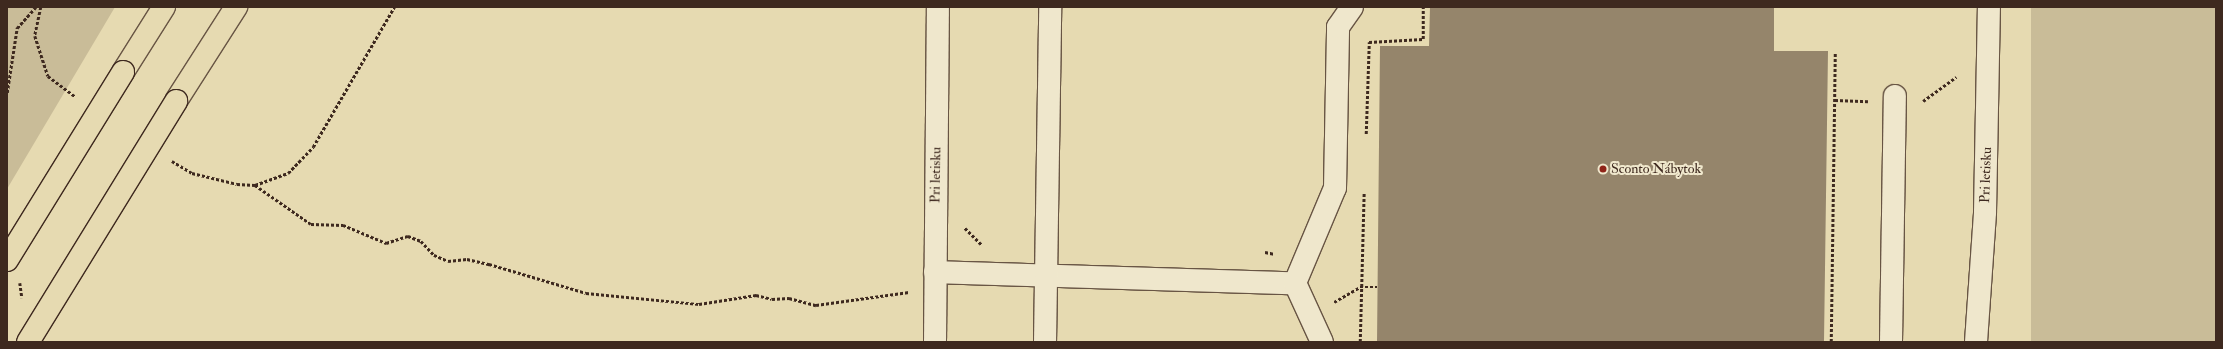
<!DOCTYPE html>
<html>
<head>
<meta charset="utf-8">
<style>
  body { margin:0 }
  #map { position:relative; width:2223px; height:349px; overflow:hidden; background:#e6dab1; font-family:"IM FELL Double Pica",serif }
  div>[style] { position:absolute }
  .green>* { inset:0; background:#c9bc98; transform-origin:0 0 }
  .building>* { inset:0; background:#95856b }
  .path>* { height:2.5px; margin-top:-1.25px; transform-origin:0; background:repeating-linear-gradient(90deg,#3e291f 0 3px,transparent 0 5px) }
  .roads { filter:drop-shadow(1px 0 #685544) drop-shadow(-1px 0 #685544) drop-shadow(0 1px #685544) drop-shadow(0 -1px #685544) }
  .minor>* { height:22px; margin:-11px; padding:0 11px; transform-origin:11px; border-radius:11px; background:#efe7cc }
  .highway>* { height:22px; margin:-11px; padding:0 11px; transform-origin:11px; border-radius:11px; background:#e6dab1 }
  .bridges { filter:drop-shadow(1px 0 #3e291f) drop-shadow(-1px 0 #3e291f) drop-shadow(0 1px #3e291f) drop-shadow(0 -1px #3e291f) }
  .highway-bridge>* { height:22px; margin:-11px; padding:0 11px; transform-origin:11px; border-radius:11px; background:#e6dab1 }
  .dots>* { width:11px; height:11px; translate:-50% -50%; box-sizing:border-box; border:2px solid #efe7cc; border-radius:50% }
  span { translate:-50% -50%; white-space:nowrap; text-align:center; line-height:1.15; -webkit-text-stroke:4px #efe7cc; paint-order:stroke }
  .poi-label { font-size:14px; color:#3e291f }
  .left { translate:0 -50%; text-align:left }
  .street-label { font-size:14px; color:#3e291f }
  .frame { position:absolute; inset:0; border:8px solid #3e291f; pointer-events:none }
</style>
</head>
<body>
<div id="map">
  <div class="green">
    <i style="clip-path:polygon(7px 7px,115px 7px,7px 189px)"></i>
    <i style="left:2031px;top:7px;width:185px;height:335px"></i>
  </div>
  <div class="building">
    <i style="clip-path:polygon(1430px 7px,1774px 7px,1774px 51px,1828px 51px,1824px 342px,1377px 342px,1380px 46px,1429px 46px)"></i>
  </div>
  <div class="path">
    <i style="left:41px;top:7px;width:30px;rotate:102deg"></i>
    <i style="left:35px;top:36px;width:42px;rotate:72deg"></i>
    <i style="left:48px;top:76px;width:34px;rotate:37deg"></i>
    <i style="left:7px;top:93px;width:66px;rotate:-81.3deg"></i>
    <i style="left:17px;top:28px;width:28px;rotate:-48deg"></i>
    <i style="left:1835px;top:100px;width:33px;rotate:2deg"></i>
    <i style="left:1923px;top:101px;width:41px;rotate:-36deg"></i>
    <i style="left:1366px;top:134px;width:92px;rotate:-88.1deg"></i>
    <i style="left:1369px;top:42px;width:54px;rotate:-3.2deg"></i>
    <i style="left:1423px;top:39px;width:32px;rotate:-90deg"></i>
    <i style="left:172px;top:161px;width:23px;rotate:31deg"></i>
    <i style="left:192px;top:173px;width:46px;rotate:13.7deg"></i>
    <i style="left:237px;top:184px;width:18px;rotate:3deg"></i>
    <i style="left:255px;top:185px;width:35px;rotate:-20deg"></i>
    <i style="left:288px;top:173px;width:36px;rotate:-46deg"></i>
    <i style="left:313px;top:147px;width:162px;rotate:-59.9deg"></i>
    <i style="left:255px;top:185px;width:68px;rotate:34.9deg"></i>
    <i style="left:311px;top:224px;width:32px;rotate:2deg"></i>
    <i style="left:343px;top:225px;width:47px;rotate:22.7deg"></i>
    <i style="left:386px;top:243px;width:23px;rotate:-18deg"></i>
    <i style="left:408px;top:236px;width:14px;rotate:21deg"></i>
    <i style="left:421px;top:241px;width:19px;rotate:47deg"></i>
    <i style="left:434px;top:255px;width:15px;rotate:23deg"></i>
    <i style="left:448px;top:261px;width:19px;rotate:-6deg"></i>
    <i style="left:467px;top:259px;width:23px;rotate:13deg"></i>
    <i style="left:489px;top:264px;width:101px;rotate:16.6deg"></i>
    <i style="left:586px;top:293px;width:114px;rotate:5.6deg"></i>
    <i style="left:699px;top:304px;width:58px;rotate:-9deg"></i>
    <i style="left:756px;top:295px;width:16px;rotate:14deg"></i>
    <i style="left:772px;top:299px;width:17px;rotate:-3deg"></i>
    <i style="left:789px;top:298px;width:28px;rotate:15deg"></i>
    <i style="left:816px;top:305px;width:94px;rotate:-8deg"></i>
    <i style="left:965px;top:228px;width:24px;rotate:45deg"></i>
    <i style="left:1265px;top:252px;width:10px;rotate:11deg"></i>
    <i style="left:20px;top:283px;width:15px;rotate:82deg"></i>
    <i style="left:1334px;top:302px;width:30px;rotate:-30deg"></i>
    <i style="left:1360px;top:287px;width:17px"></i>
    <i style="left:1360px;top:342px;width:149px;rotate:-88.5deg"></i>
    <i style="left:1831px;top:342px;width:289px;rotate:-89.2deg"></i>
  </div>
  <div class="roads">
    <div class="minor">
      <i style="left:935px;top:272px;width:360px;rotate:1.8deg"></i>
      <i style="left:935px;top:342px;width:335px;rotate:-89.5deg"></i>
      <i style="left:1045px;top:342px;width:335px;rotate:-89.1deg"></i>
      <i style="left:1322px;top:342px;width:65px;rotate:-114.6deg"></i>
      <i style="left:1295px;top:283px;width:103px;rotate:-67.2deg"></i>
      <i style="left:1335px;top:188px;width:161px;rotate:-88.9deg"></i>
      <i style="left:1338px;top:27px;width:24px;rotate:-55deg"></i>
      <i style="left:1891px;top:342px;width:246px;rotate:-89.1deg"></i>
      <i style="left:1976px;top:342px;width:130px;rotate:-86deg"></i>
      <i style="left:1985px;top:212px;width:205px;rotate:-88.9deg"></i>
    </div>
    <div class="highway">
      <i style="left:123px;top:72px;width:77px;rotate:-57.8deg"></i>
      <i style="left:176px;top:101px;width:112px;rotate:-57.4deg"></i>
    </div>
  </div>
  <div class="bridges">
    <div class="highway-bridge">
      <i style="left:7px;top:260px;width:221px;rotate:-58.3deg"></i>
      <i style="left:28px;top:342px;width:283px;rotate:-58.4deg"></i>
    </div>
  </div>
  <div class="dots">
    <i style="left:1603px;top:169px;background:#8f2418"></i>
  </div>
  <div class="poi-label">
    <span class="left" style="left:1611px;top:169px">Sconto Nábytok</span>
  </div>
  <div class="street-label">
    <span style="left:936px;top:175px;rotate:-89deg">Pri letisku</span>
    <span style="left:1986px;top:175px;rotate:-88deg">Pri letisku</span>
  </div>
  <div class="frame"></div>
</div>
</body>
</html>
